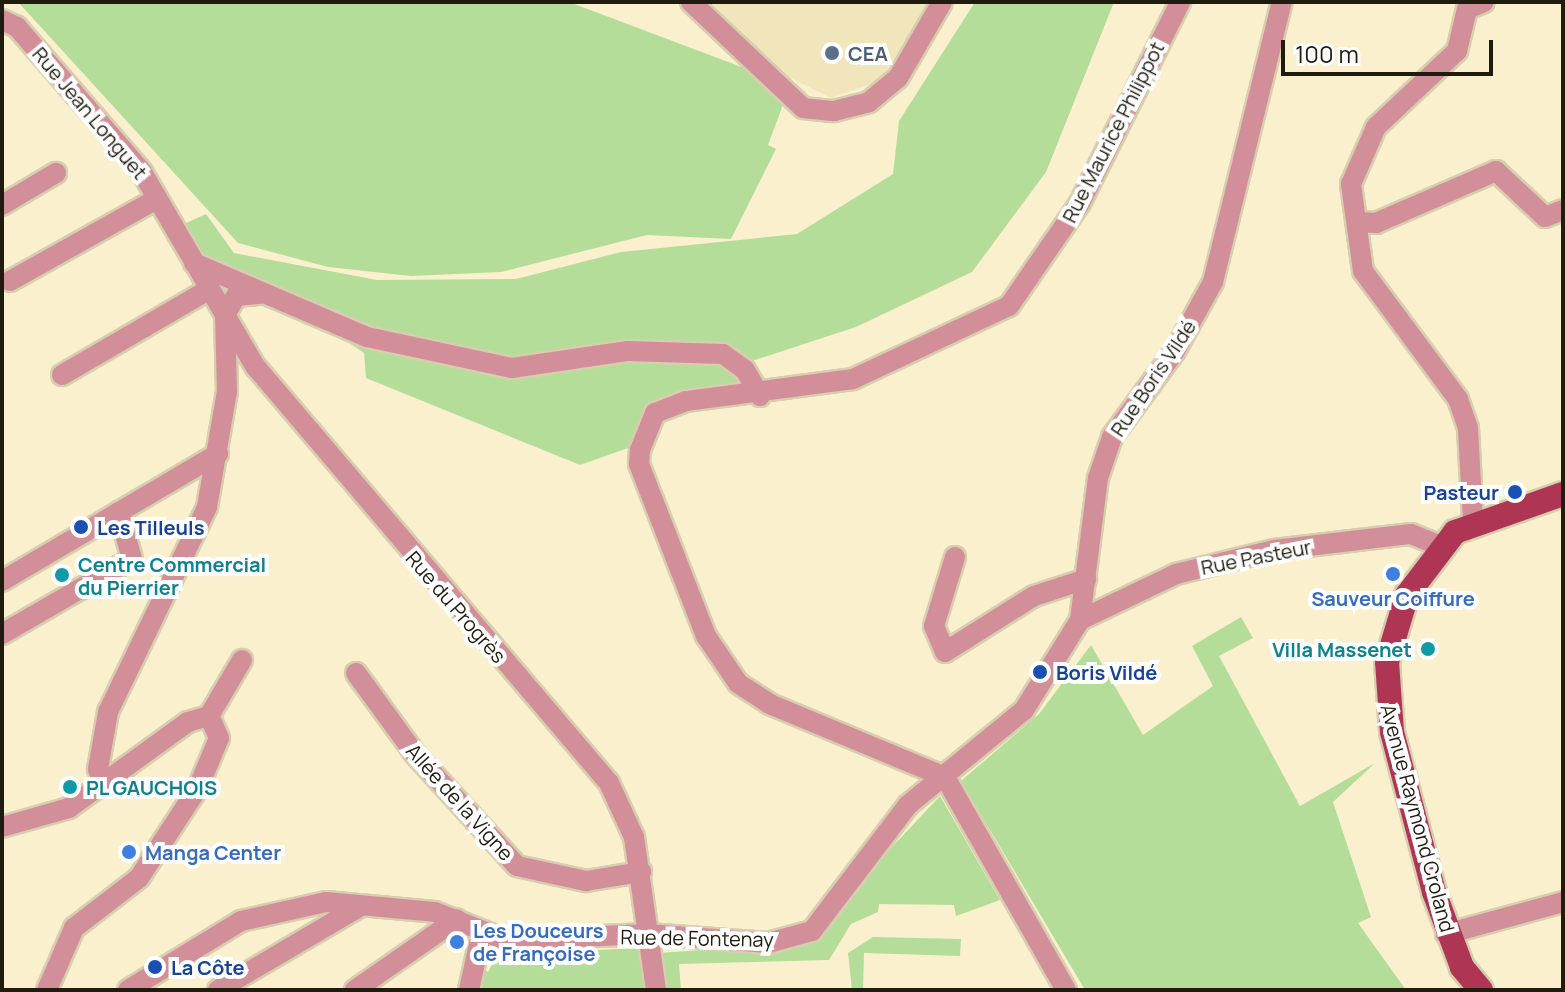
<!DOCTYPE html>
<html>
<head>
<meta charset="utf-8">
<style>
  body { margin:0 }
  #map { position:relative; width:1565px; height:992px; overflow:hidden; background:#faf0ce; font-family:Manrope,sans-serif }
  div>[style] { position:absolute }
  .built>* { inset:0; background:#f1e5bb }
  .green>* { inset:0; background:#b5dd9a }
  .roads { filter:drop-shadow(2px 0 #d7ceaf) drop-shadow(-2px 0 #d7ceaf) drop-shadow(0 2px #d7ceaf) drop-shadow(0 -2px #d7ceaf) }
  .minor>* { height:20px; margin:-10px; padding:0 10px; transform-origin:10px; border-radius:10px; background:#d38f99 }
  .major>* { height:24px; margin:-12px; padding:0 12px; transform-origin:12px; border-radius:12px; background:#ae3553 }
  .dots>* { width:22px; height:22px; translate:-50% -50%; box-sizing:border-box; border:4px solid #fff; border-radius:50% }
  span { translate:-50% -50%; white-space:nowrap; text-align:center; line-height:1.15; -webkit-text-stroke:8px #fff; paint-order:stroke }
  .service-label { font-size:20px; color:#4e5e75; font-weight:700 }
  .left { translate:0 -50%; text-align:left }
  .street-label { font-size:20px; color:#1f1c0f }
  .transit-label { font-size:20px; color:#164399; font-weight:700 }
  .right { translate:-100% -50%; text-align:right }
  .culture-label { font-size:20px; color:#0d838f; font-weight:700 }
  .shop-label { font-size:20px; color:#366cbe; font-weight:700 }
  .frame { position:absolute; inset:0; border:4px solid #1f1c0f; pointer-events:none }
  .scale { position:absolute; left:1281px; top:40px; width:212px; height:36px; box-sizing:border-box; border:4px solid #1f1c0f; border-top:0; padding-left:10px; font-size:24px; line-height:28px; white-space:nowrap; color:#1f1c0f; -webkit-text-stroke:6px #fff; paint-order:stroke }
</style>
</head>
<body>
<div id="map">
  <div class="built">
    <i style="clip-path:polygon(711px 2px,931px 2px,879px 81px,831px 98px,781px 73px)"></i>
  </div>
  <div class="green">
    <i style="clip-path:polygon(18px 2px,569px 2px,755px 72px,784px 102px,768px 145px,776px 149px,731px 239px,647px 235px,501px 272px,411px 276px,328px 267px,238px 243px)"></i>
    <i style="clip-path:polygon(975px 2px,1114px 2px,1046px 172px,972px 272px,856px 327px,749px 362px,739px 390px,643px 412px,631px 447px,580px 465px,366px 378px,364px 353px,285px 299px,200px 261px,184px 224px,206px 214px,234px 253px,377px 280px,516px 279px,621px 252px,797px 234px,893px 174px,899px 121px)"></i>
    <i style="clip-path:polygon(1241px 617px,1253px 638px,1219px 656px,1300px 806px,1375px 763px,1333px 802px,1371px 917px,1358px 923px,1406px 990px,1085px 990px,961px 781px,1039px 714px,1091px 645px,1143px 735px,1213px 686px,1192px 646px)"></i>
    <i style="clip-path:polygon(940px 796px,1000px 900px,956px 916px,954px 905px,879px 904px,878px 912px,851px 924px,829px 960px,679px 964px,681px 990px,664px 990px,659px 953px,819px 942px,876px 864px)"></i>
    <i style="clip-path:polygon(873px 937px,961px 939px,960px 956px,864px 953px,863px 990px,852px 990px,848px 953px)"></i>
    <i style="clip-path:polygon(639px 948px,649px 990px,481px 990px,481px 968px,488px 972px,494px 961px,490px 955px)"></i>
  </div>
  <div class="roads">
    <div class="minor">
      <i style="left:691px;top:2px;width:154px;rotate:43.4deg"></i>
      <i style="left:803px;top:108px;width:31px;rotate:6deg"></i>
      <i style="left:834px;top:111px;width:36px;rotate:-14deg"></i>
      <i style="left:869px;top:102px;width:38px;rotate:-40deg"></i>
      <i style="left:898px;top:78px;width:88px;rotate:-59.9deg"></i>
      <i style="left:2px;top:20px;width:17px;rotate:25deg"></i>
      <i style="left:17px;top:27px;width:191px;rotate:49.2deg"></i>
      <i style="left:142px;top:172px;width:225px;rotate:59.8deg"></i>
      <i style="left:255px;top:366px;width:547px;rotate:49.67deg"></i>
      <i style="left:609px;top:783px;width:60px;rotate:65.2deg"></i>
      <i style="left:634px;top:837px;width:155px;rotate:81.8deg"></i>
      <i style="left:2px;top:205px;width:63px;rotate:-30.7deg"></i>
      <i style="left:1359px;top:222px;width:17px;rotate:3deg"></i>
      <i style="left:1376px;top:223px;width:131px;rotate:-23.4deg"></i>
      <i style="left:1496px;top:171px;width:67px;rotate:43.2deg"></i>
      <i style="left:1545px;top:217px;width:19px;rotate:-21deg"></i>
      <i style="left:194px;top:263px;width:188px;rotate:23.2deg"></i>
      <i style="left:367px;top:337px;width:148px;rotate:12.1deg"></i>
      <i style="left:512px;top:368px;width:116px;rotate:-8.4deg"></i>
      <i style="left:627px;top:351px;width:96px;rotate:1.8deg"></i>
      <i style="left:723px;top:354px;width:27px;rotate:36deg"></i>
      <i style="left:745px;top:370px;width:30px;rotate:60deg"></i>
      <i style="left:10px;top:281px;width:168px;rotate:-29.2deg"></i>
      <i style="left:62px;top:375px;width:171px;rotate:-30.2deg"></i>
      <i style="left:1473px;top:521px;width:93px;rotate:-93.1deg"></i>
      <i style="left:1468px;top:428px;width:31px;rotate:-109deg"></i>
      <i style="left:1458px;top:399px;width:159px;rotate:-126.6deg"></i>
      <i style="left:1363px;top:271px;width:88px;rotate:-97.9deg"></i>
      <i style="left:1351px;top:184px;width:62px;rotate:-66.3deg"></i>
      <i style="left:1376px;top:127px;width:111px;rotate:-43.2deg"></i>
      <i style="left:1457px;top:51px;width:43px;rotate:-76.6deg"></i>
      <i style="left:1467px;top:9px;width:18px;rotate:-22deg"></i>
      <i style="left:955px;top:557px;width:72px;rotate:106.9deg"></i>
      <i style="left:934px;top:626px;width:28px;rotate:67deg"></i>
      <i style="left:945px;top:652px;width:105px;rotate:-32.2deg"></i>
      <i style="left:1034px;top:596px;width:55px;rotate:-18.1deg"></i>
      <i style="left:2px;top:581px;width:251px;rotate:-30.5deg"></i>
      <i style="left:1080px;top:620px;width:106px;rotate:-25.6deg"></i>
      <i style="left:1176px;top:574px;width:101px;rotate:-13.8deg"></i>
      <i style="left:1274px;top:550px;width:138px;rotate:-6.7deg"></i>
      <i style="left:1411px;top:534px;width:31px;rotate:22deg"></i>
      <i style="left:2px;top:634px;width:150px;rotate:-30deg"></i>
      <i style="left:132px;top:559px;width:49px;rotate:-105.5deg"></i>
      <i style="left:356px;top:673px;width:100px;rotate:53.9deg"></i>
      <i style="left:415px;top:754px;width:151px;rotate:47.7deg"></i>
      <i style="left:517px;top:866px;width:71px;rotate:12.3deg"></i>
      <i style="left:586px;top:881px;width:56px;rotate:-9.3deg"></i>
      <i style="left:209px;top:716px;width:65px;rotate:-59.5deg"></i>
      <i style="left:103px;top:783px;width:15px;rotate:-110deg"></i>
      <i style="left:98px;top:769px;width:58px;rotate:-80deg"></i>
      <i style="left:108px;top:712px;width:228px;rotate:-64.2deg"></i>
      <i style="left:207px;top:507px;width:118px;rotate:-80.2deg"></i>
      <i style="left:227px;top:391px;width:76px;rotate:-91.5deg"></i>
      <i style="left:225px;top:315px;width:22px;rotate:-60deg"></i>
      <i style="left:236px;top:296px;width:25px;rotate:-5deg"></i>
      <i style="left:2px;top:827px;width:70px;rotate:-15.8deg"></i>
      <i style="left:69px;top:808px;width:147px;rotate:-35.9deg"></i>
      <i style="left:188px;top:722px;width:22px;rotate:-16deg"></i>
      <i style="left:1446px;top:934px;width:121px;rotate:-15.3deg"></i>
      <i style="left:47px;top:990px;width:68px;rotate:-66.5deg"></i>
      <i style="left:74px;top:928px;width:82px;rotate:-37.6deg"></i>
      <i style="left:139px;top:878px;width:108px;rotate:-56.8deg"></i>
      <i style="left:198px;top:788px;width:54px;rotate:-67.2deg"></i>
      <i style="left:219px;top:738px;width:24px;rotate:-114deg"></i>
      <i style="left:128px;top:990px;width:132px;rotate:-31.4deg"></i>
      <i style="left:241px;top:921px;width:87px;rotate:-12.6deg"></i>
      <i style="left:326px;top:902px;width:109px;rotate:5.2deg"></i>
      <i style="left:435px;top:912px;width:76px;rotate:21.5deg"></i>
      <i style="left:506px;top:940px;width:142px;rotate:-2.4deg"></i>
      <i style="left:648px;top:934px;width:120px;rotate:4.3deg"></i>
      <i style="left:768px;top:943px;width:46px;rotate:-15.3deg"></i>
      <i style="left:812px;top:931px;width:158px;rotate:-52.7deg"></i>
      <i style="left:908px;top:805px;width:150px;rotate:-39.3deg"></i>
      <i style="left:1024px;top:710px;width:106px;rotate:-58.1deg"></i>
      <i style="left:1080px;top:620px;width:143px;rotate:-82.8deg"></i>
      <i style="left:1098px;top:478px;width:43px;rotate:-71.1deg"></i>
      <i style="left:1112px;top:437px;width:107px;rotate:-53.8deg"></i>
      <i style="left:1175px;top:351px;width:79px;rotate:-61.2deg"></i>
      <i style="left:1213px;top:282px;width:288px;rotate:-76.2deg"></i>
      <i style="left:218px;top:990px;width:164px;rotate:-30.5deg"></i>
      <i style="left:355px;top:990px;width:124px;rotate:-34.8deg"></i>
      <i style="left:469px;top:990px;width:56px;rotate:-77.7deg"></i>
      <i style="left:1066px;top:990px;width:245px;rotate:-119.6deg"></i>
      <i style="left:945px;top:777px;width:190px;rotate:-157.4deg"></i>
      <i style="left:770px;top:704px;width:38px;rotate:-147deg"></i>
      <i style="left:738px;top:683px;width:57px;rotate:-124.2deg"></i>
      <i style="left:706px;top:636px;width:185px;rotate:-111.3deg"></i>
      <i style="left:639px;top:464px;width:14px;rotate:-86deg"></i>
      <i style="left:640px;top:450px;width:40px;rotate:-68deg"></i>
      <i style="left:655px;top:413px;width:33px;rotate:-21deg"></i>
      <i style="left:686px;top:401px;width:168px;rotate:-7.5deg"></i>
      <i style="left:853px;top:379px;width:172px;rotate:-25.1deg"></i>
      <i style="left:1009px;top:306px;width:125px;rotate:-55.4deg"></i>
      <i style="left:1080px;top:203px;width:225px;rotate:-63.5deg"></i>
    </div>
    <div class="major">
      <i style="left:1481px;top:990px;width:30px;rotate:-130deg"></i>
      <i style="left:1462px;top:967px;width:80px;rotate:-110.5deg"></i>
      <i style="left:1434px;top:892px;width:165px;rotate:-104.7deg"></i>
      <i style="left:1392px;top:732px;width:70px;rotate:-94.1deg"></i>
      <i style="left:1387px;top:662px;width:70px;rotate:-73.4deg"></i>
      <i style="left:1407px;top:595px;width:79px;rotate:-52.7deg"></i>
      <i style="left:1455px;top:532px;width:114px;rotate:-19.4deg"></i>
    </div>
  </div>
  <div class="dots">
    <i style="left:832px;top:53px;background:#5c6f8a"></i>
    <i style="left:1515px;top:492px;background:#1a4fb4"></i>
    <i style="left:81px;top:527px;background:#1a4fb4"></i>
    <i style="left:1393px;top:574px;background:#3f7fe0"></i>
    <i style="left:62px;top:575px;background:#0f9aa8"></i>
    <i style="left:1428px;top:649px;background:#0f9aa8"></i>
    <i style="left:1040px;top:672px;background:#1a4fb4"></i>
    <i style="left:70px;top:787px;background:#0f9aa8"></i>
    <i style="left:129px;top:852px;background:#3f7fe0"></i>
    <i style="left:457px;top:942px;background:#3f7fe0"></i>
    <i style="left:155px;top:967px;background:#1a4fb4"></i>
  </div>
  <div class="service-label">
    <span class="left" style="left:848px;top:53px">CEA</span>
  </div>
  <div class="street-label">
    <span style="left:90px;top:113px;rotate:50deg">Rue Jean Longuet</span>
    <span style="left:1113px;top:132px;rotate:-63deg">Rue Maurice Philippot</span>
    <span style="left:1153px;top:378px;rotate:-56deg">Rue Boris Vildé</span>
    <span style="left:1256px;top:557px;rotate:-11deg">Rue Pasteur</span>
    <span style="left:456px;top:607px;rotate:49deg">Rue du Progrès</span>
    <span style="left:460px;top:802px;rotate:48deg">Allée de la Vigne</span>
    <span style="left:1418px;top:818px;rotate:75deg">Avenue Raymond Croland</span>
    <span style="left:697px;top:938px;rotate:1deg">Rue de Fontenay</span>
  </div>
  <div class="transit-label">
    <span class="right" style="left:1499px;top:492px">Pasteur</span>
    <span class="left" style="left:97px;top:527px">Les Tilleuls</span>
    <span class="left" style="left:1056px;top:672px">Boris Vildé</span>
    <span class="left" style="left:171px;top:967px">La Côte</span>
  </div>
  <div class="culture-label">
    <span class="left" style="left:78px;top:576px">Centre Commercial<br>du Pierrier</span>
    <span class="right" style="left:1412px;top:649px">Villa Massenet</span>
    <span class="left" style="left:86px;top:787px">PL GAUCHOIS</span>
  </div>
  <div class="shop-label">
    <span style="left:1393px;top:598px">Sauveur Coiffure</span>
    <span class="left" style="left:145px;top:852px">Manga Center</span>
    <span class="left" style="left:473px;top:942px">Les Douceurs<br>de Françoise</span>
  </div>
  <div class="frame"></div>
  <div class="scale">100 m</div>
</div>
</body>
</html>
